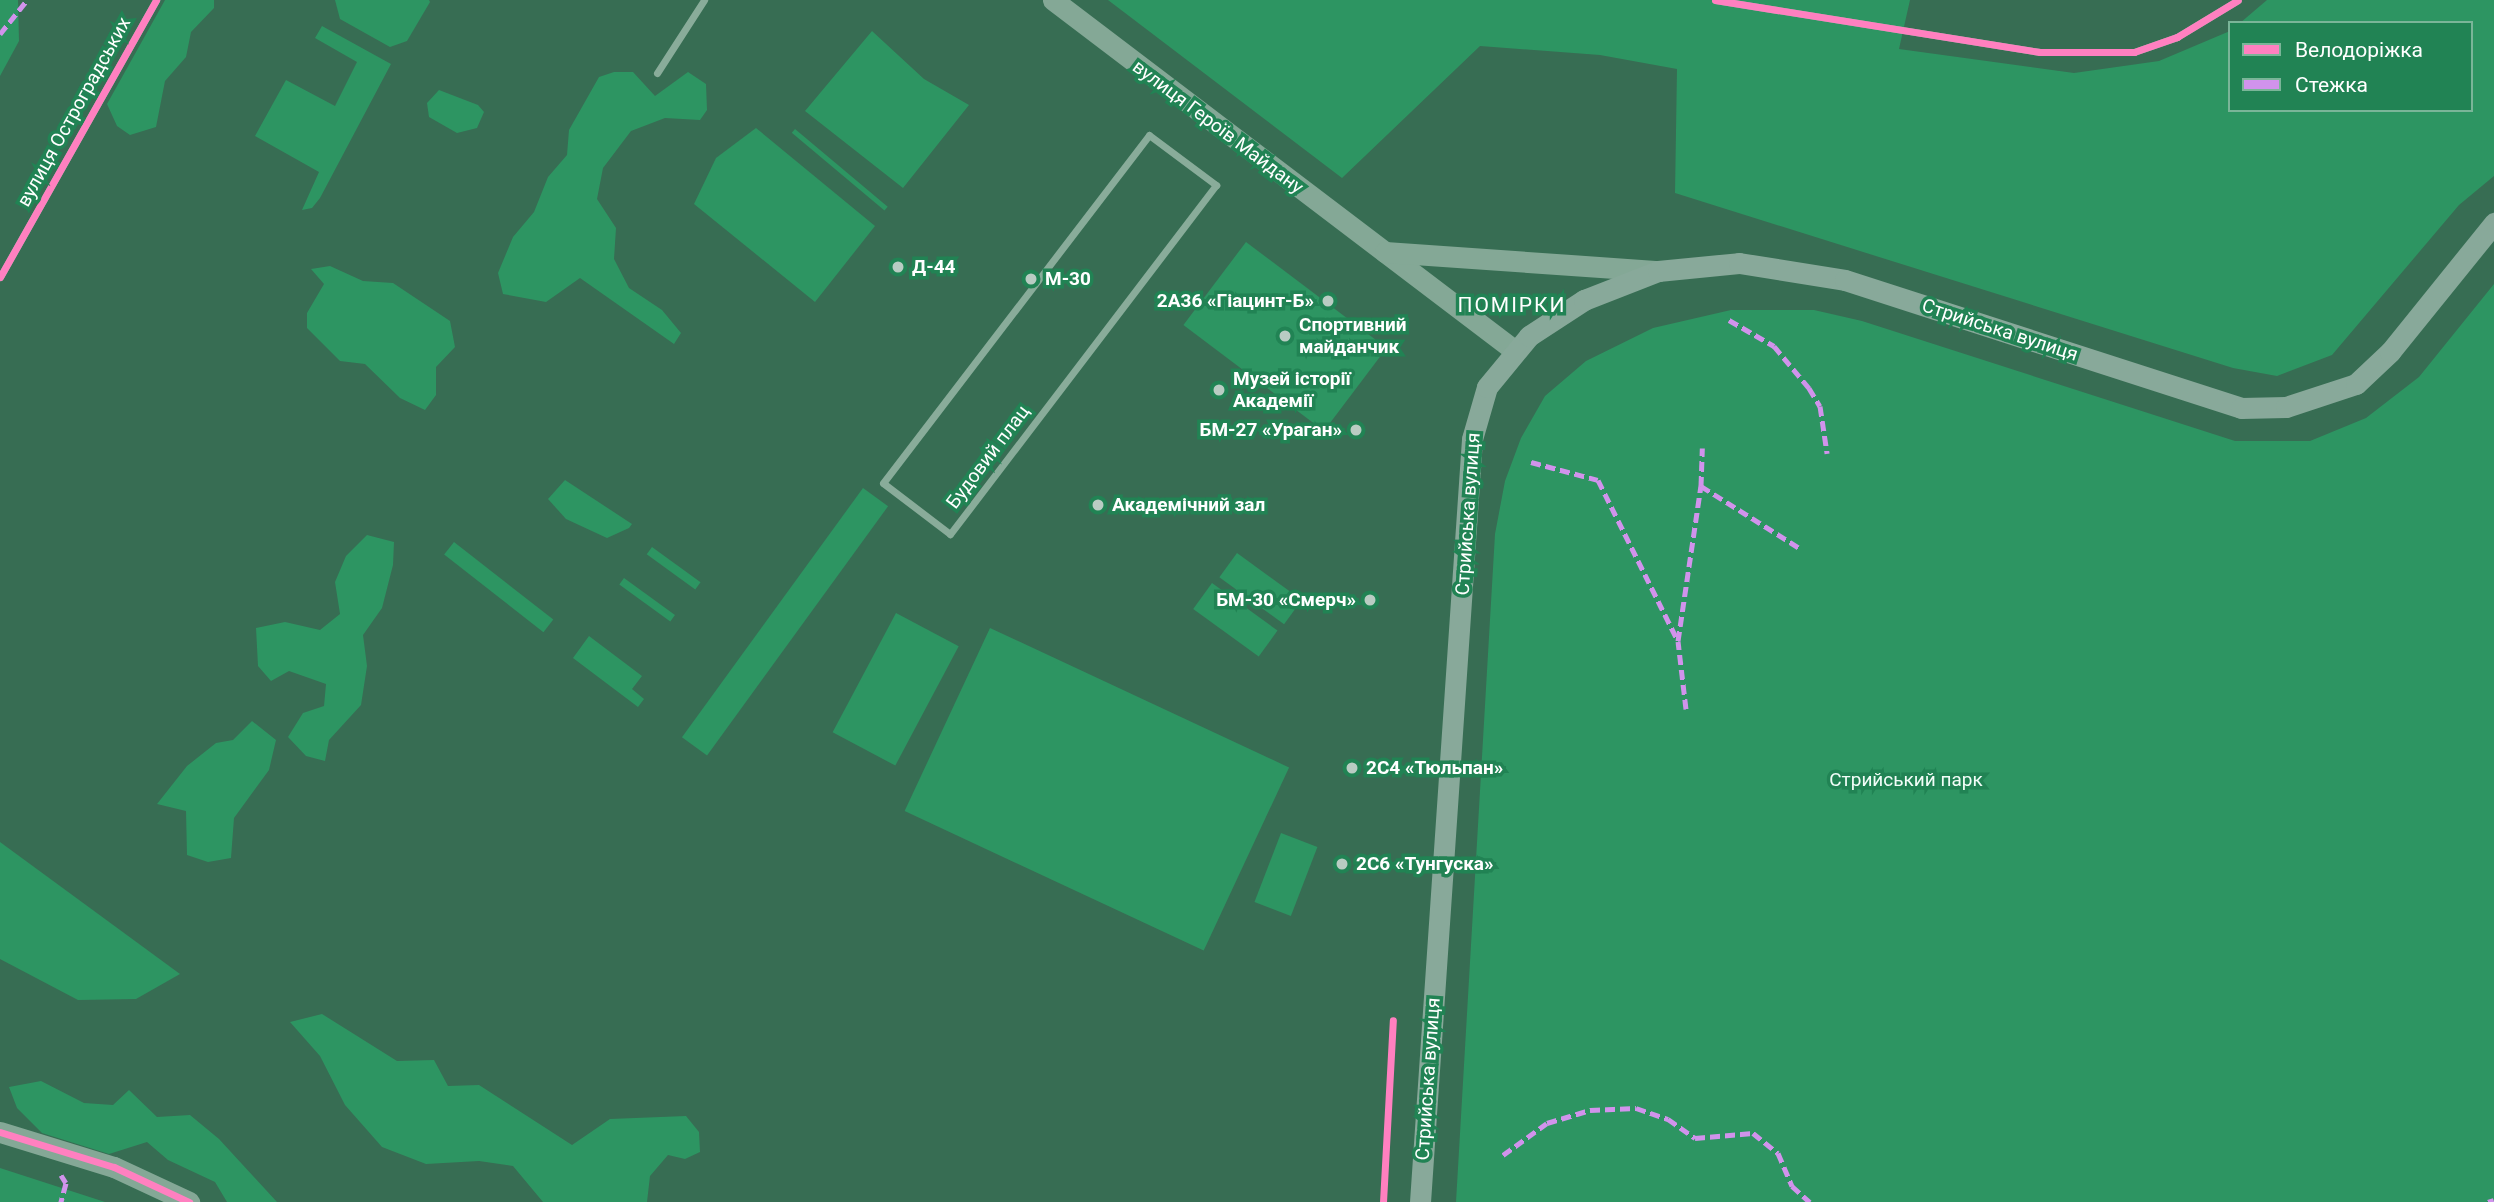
<!DOCTYPE html>
<html>
<head>
<meta charset="utf-8">
<style>
  body { margin:0 }
  #map { position:relative; width:2494px; height:1202px; overflow:hidden; background:#376d53; font-family:Roboto,sans-serif }
  div>[style] { position:absolute }
  .green>* { inset:0; background:#2d9562; transform-origin:0 0 }
  .street>* { height:7px; margin:-3.5px; padding:0 3.5px; transform-origin:3.5px; border-radius:3.5px; background:#89ac9a }
  .secondary>* { height:21px; margin:-10.5px; padding:0 10.5px; transform-origin:10.5px; border-radius:10.5px; background:#84a896 }
  .primary>* { height:21px; margin:-10.5px; padding:0 10.5px; transform-origin:10.5px; border-radius:10.5px; background:#88a99a }
  .quiet>* { height:5px; margin-top:-2.5px; transform-origin:0; background:repeating-linear-gradient(90deg,#d193ec 0 10px,transparent 0 15px) }
  .cycleway>* { height:7px; margin:-3.5px; padding:0 3.5px; transform-origin:3.5px; border-radius:3.5px; background:#ff80c0 }
  .dots>* { width:19px; height:19px; translate:-50% -50%; box-sizing:border-box; border:4px solid #218354; border-radius:50% }
  span { translate:-50% -50%; white-space:nowrap; text-align:center; line-height:1.15; -webkit-text-stroke:7px #218354; paint-order:stroke }
  .street-label { font-size:19px; color:#fff }
  .poi-label { font-size:19px; color:#fff; font-weight:700 }
  .left { translate:0 -50%; text-align:left }
  .right { translate:-100% -50%; text-align:right }
  .park-label { font-size:19px; color:#f2fdf8 }
  .neighbourhood-label { font-size:21px; color:#fff; letter-spacing:2px }
  .legend { position:absolute; left:2228px; top:21px; width:245px; height:91px; box-sizing:border-box; background:#218354; border:2px solid #7ab598; margin:0; padding:9px 12px; list-style:none; font-size:21px; color:#fff }
  .legend li { display:flex; align-items:center; gap:14px; height:35px }
  .legend b { width:35px; border:2px solid #7ab598 }
</style>
</head>
<body>
<div id="map">
  <div class="green">
    <i style="clip-path:polygon(0 0,18px 0,19px 41px,0 76px)"></i>
    <i style="clip-path:polygon(165px 0,214px 0,214px 8px,191px 32px,186px 57px,165px 81px,156px 127px,130px 135px,117px 126px,107px 104px)"></i>
    <i style="clip-path:polygon(335px 0,429px 0,430px 2px,407px 41px,390px 47px,340px 19px)"></i>
    <i style="clip-path:polygon(1108px 0,1910px 0,1899px 49px,2074px 73px,2159px 61px,2230px 31px,2230px 110px,2471px 110px,2471px 23px,2240px 23px,2267px 0,2494px 0,2494px 176px,2459px 205px,2332px 355px,2277px 376px,2233px 368px,1675px 193px,1677px 69px,1600px 55px,1480px 46px,1342px 178px)"></i>
    <i style="clip-path:polygon(322px 26px,391px 64px,320px 198px,312px 208px,302px 210px,319px 172px,255px 136px,286px 80px,335px 106px,357px 62px,315px 38px)"></i>
    <i style="clip-path:polygon(872px 31px,924px 79px,969px 105px,903px 188px,805px 111px)"></i>
    <i style="clip-path:polygon(614px 72px,633px 72px,655px 96px,688px 72px,706px 84px,707px 110px,700px 120px,665px 118px,631px 131px,603px 168px,597px 199px,616px 228px,614px 259px,629px 288px,662px 310px,681px 333px,674px 344px,580px 278px,546px 302px,503px 294px,498px 273px,513px 237px,534px 212px,548px 177px,567px 155px,569px 130px,599px 77px)"></i>
    <i style="clip-path:polygon(439px 90px,478px 105px,484px 112px,477px 128px,457px 133px,429px 117px,427px 103px)"></i>
    <i style="clip-path:polygon(756px 128px,875px 226px,815px 302px,694px 204px,716px 158px)"></i>
    <i style="left:795px;top:129px;width:121px;height:5px;rotate:40deg"></i>
    <i style="left:1246px;top:242px;width:176px;height:104px;rotate:37deg"></i>
    <i style="clip-path:polygon(330px 266px,363px 281px,393px 283px,450px 321px,455px 347px,436px 367px,436px 395px,425px 410px,400px 398px,365px 364px,340px 361px,307px 328px,307px 313px,324px 284px,311px 269px)"></i>
    <i style="clip-path:polygon(2494px 284px,2494px 1202px,1456px 1202px,1495px 534px,1505px 481px,1521px 438px,1545px 396px,1586px 361px,1653px 328px,1731px 310px,1814px 310px,1862px 321px,2235px 441px,2310px 441px,2366px 418px,2419px 377px)"></i>
    <i style="clip-path:polygon(565px 480px,632px 524px,629px 528px,607px 538px,566px 519px,548px 499px)"></i>
    <i style="left:863px;top:488px;width:31px;height:308px;rotate:36deg"></i>
    <i style="clip-path:polygon(367px 535px,394px 542px,393px 565px,382px 608px,363px 635px,367px 666px,361px 705px,329px 740px,325px 761px,306px 756px,288px 737px,303px 713px,324px 706px,326px 684px,289px 671px,271px 681px,258px 666px,256px 628px,285px 622px,320px 630px,340px 614px,335px 582px,346px 556px)"></i>
    <i style="left:454px;top:542px;width:126px;height:16px;rotate:38deg"></i>
    <i style="left:652px;top:547px;width:60px;height:9px;rotate:36deg"></i>
    <i style="left:1237px;top:553px;width:80px;height:30px;rotate:36deg"></i>
    <i style="left:624px;top:578px;width:63px;height:8px;rotate:36deg"></i>
    <i style="left:1212px;top:583px;width:81px;height:32px;rotate:36deg"></i>
    <i style="left:896px;top:613px;width:71px;height:135px;rotate:28deg"></i>
    <i style="left:990px;top:628px;width:330px;height:202px;rotate:25deg"></i>
    <i style="clip-path:polygon(589px 636px,642px 676px,632px 689px,644px 699px,638px 707px,573px 658px)"></i>
    <i style="clip-path:polygon(252px 721px,276px 740px,269px 770px,234px 818px,231px 858px,208px 862px,187px 855px,186px 811px,157px 804px,187px 766px,216px 743px,233px 740px)"></i>
    <i style="left:1281px;top:833px;width:39px;height:74px;rotate:21deg"></i>
    <i style="clip-path:polygon(0 842px,180px 974px,136px 999px,78px 1000px,0 959px)"></i>
    <i style="clip-path:polygon(322px 1014px,397px 1061px,434px 1060px,448px 1086px,479px 1085px,572px 1145px,610px 1119px,686px 1116px,699px 1132px,700px 1152px,685px 1159px,668px 1155px,650px 1176px,647px 1202px,543px 1202px,513px 1166px,479px 1161px,426px 1164px,382px 1147px,345px 1105px,320px 1056px,290px 1022px)"></i>
    <i style="clip-path:polygon(41px 1081px,84px 1103px,113px 1105px,129px 1090px,157px 1117px,190px 1115px,219px 1139px,277px 1202px,227px 1202px,215px 1182px,168px 1160px,147px 1142px,109px 1154px,42px 1133px,17px 1108px,9px 1087px)"></i>
    <i style="clip-path:polygon(0 1168px,105px 1202px,0 1202px)"></i>
  </div>
  <div class="street">
    <i style="left:1715px;top:0;width:329px;rotate:9.1deg"></i>
    <i style="left:2040px;top:52px;width:94px"></i>
    <i style="left:2134px;top:52px;width:46px;rotate:-19.2deg"></i>
    <i style="left:2177px;top:37px;width:71px;rotate:-31.2deg"></i>
    <i style="left:657px;top:73px;width:87px;rotate:-57.2deg"></i>
    <i style="left:1149px;top:135px;width:84px;rotate:36.7deg"></i>
    <i style="left:1216px;top:185px;width:439px;rotate:127.3deg"></i>
    <i style="left:950px;top:534px;width:84px;rotate:-142.7deg"></i>
    <i style="left:883px;top:483px;width:438px;rotate:-52.6deg"></i>
    <i style="left:0;top:277px;width:318px;rotate:-60.6deg"></i>
  </div>
  <div class="secondary">
    <i style="left:1053px;top:0;width:579px;rotate:37.21deg"></i>
    <i style="left:1385px;top:252px;width:274px;rotate:4deg"></i>
    <i style="left:0;top:1132px;width:119px;rotate:17.1deg"></i>
    <i style="left:114px;top:1167px;width:83px;rotate:25deg"></i>
  </div>
  <div class="primary">
    <i style="left:1420px;top:1202px;width:765px;rotate:-86.1deg"></i>
    <i style="left:1472px;top:439px;width:54px;rotate:-73.9deg"></i>
    <i style="left:1487px;top:387px;width:66px;rotate:-50.5deg"></i>
    <i style="left:1529px;top:336px;width:66px;rotate:-33.2deg"></i>
    <i style="left:1584px;top:300px;width:79px;rotate:-21.4deg"></i>
    <i style="left:1658px;top:271px;width:81px;rotate:-5.6deg"></i>
    <i style="left:1739px;top:263px;width:107px;rotate:9.1deg"></i>
    <i style="left:1845px;top:280px;width:416px;rotate:17.9deg"></i>
    <i style="left:2241px;top:408px;width:45px;rotate:-1.3deg"></i>
    <i style="left:2286px;top:407px;width:74px;rotate:-18.2deg"></i>
    <i style="left:2356px;top:384px;width:47px;rotate:-43.3deg"></i>
    <i style="left:2390px;top:352px;width:166px;rotate:-51.1deg"></i>
  </div>
  <div class="quiet">
    <i style="left:0;top:34px;width:43px;rotate:-51.5deg"></i>
    <i style="left:1729px;top:320px;width:52px;rotate:30deg"></i>
    <i style="left:1774px;top:346px;width:55px;rotate:50.2deg"></i>
    <i style="left:1809px;top:388px;width:21px;rotate:59deg"></i>
    <i style="left:1820px;top:406px;width:48px;rotate:81.5deg"></i>
    <i style="left:1531px;top:462px;width:69px;rotate:15deg"></i>
    <i style="left:1598px;top:480px;width:180px;rotate:63.6deg"></i>
    <i style="left:1701px;top:486px;width:115px;rotate:32.2deg"></i>
    <i style="left:1686px;top:709px;width:68px;rotate:-96.7deg"></i>
    <i style="left:1678px;top:641px;width:157px;rotate:-81.6deg"></i>
    <i style="left:1701px;top:486px;width:38px;rotate:-88deg"></i>
    <i style="left:1503px;top:1155px;width:54px;rotate:-36deg"></i>
    <i style="left:1547px;top:1123px;width:45px;rotate:-16.8deg"></i>
    <i style="left:1590px;top:1110px;width:46px;rotate:-2.5deg"></i>
    <i style="left:1636px;top:1108px;width:34px;rotate:19deg"></i>
    <i style="left:1668px;top:1119px;width:33px;rotate:35deg"></i>
    <i style="left:1695px;top:1138px;width:58px;rotate:-4.9deg"></i>
    <i style="left:1753px;top:1133px;width:32px;rotate:39deg"></i>
    <i style="left:1778px;top:1153px;width:36px;rotate:67deg"></i>
    <i style="left:1792px;top:1186px;width:24px;rotate:42deg"></i>
    <i style="left:61px;top:1175px;width:9px;rotate:58deg"></i>
    <i style="left:66px;top:1183px;width:20px;rotate:105deg"></i>
    <i style="left:2488px;top:1202px;width:6px;rotate:-18deg"></i>
  </div>
  <div class="cycleway">
    <i style="left:1715px;top:0;width:329px;rotate:9.1deg"></i>
    <i style="left:2040px;top:52px;width:94px"></i>
    <i style="left:2134px;top:52px;width:46px;rotate:-19.2deg"></i>
    <i style="left:2177px;top:37px;width:71px;rotate:-31.2deg"></i>
    <i style="left:0;top:277px;width:318px;rotate:-60.6deg"></i>
    <i style="left:0;top:1132px;width:119px;rotate:17.1deg"></i>
    <i style="left:114px;top:1167px;width:83px;rotate:25deg"></i>
    <i style="left:1383px;top:1202px;width:182px;rotate:-86.9deg"></i>
  </div>
  <div class="dots">
    <i style="left:898px;top:267px;background:#b9ccc3"></i>
    <i style="left:1031px;top:279px;background:#b9ccc3"></i>
    <i style="left:1328px;top:301px;background:#b9ccc3"></i>
    <i style="left:1285px;top:336px;background:#b9ccc3"></i>
    <i style="left:1219px;top:390px;background:#b9ccc3"></i>
    <i style="left:1356px;top:430px;background:#b9ccc3"></i>
    <i style="left:1098px;top:505px;background:#b9ccc3"></i>
    <i style="left:1370px;top:600px;background:#b9ccc3"></i>
    <i style="left:1352px;top:768px;background:#b9ccc3"></i>
    <i style="left:1342px;top:864px;background:#b9ccc3"></i>
  </div>
  <div class="street-label">
    <span style="left:74px;top:112px;rotate:-61deg">вулиця Остроградських</span>
    <span style="left:1218px;top:127px;rotate:37deg">вулиця Героїв Майдану</span>
    <span style="left:2000px;top:330px;rotate:18deg">Стрийська вулиця</span>
    <span style="left:988px;top:457px;rotate:-53deg">Будовий плац</span>
    <span style="left:1468px;top:514px;rotate:-86deg">Стрийська вулиця</span>
    <span style="left:1428px;top:1079px;rotate:-86deg">Стрийська вулиця</span>
  </div>
  <div class="poi-label">
    <span class="left" style="left:912px;top:267px">Д-44</span>
    <span class="left" style="left:1045px;top:279px">М-30</span>
    <span class="right" style="left:1314px;top:301px">2А36 «Гіацинт-Б»</span>
    <span class="left" style="left:1299px;top:336px">Спортивний<br>майданчик</span>
    <span class="left" style="left:1233px;top:390px">Музей історії<br>Академії</span>
    <span class="right" style="left:1342px;top:430px">БМ-27 «Ураган»</span>
    <span class="left" style="left:1112px;top:505px">Академічний зал</span>
    <span class="right" style="left:1356px;top:600px">БМ-30 «Смерч»</span>
    <span class="left" style="left:1366px;top:768px">2С4 «Тюльпан»</span>
    <span class="left" style="left:1356px;top:864px">2С6 «Тунгуска»</span>
  </div>
  <div class="park-label">
    <span style="left:1906px;top:780px">Стрийський парк</span>
  </div>
  <div class="neighbourhood-label">
    <span style="left:1512px;top:305px">ПОМІРКИ</span>
  </div>
  <ul class="legend">
  <li><b style="height:9px;background:#ff80c0"></b>Велодоріжка</li>
  <li><b style="height:9px;background:#d193ec"></b>Стежка</li>
  </ul>
</div>
</body>
</html>
